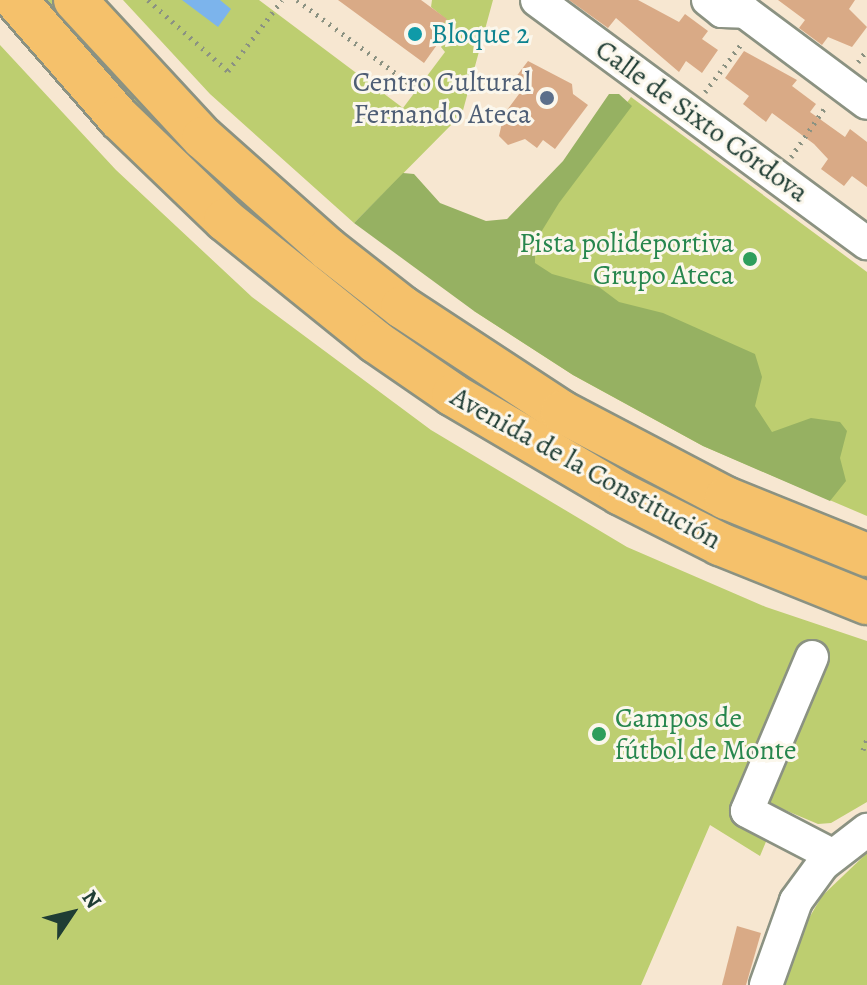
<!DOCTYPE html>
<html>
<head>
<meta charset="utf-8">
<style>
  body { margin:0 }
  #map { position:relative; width:867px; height:985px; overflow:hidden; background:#f7e7d1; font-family:Alegreya,serif }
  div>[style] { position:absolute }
  .green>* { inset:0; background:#bdce70 }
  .forest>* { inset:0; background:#96b162 }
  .water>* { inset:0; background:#7cb4ec }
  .building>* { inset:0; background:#d9aa86 }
  .path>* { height:5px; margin-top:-2.5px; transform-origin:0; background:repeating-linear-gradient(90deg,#8b9282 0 2px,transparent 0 8px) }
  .roads { filter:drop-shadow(2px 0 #8b9282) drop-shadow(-2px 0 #8b9282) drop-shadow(0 2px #8b9282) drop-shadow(0 -2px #8b9282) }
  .minor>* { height:32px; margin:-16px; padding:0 16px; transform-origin:16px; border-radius:16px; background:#fff }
  .major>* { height:42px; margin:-21px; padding:0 21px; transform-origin:21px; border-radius:21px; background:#f5c16b }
  .dots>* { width:22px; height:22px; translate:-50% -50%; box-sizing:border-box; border:4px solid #fbf7ec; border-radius:50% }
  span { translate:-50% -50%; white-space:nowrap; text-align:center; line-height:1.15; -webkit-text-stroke:6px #fbf7ec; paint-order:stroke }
  .culture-label { font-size:28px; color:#0d838f }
  .left { translate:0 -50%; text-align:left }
  .service-label { font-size:28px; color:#4e5e75 }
  .right { translate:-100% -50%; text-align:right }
  .street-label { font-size:28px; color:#1f3d34 }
  .leisure-label { font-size:28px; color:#27864d }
  .north { position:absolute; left:32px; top:873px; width:80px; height:80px; -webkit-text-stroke:6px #fbf7ec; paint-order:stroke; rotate:55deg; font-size:22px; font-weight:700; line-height:32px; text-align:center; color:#1f3d34 }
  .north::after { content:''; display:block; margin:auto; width:28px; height:36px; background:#1f3d34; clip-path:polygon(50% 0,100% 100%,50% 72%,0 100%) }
</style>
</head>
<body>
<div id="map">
  <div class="green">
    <i style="clip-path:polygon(36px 0,55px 0,286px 233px,867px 574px,867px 584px,702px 518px,465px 386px,219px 195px)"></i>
    <i style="clip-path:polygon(123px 0,259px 0,403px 108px,445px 52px,441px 47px,448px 38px,438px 31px,446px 19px,431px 7px,432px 0,493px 0,462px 114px,354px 223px,210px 94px)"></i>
    <i style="clip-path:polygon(0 45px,116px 170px,252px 297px,431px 430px,627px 547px,766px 607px,867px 641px,867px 802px,831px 823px,818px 824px,780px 808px,760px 856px,710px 825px,641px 985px,0 985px)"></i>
    <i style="clip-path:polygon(631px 97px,867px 272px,867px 516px,703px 446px,573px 375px,474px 311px)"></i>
    <i style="clip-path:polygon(867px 853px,867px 985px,784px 985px,802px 930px,822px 896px)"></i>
  </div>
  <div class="forest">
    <i style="clip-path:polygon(609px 94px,619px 94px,632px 106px,559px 203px,535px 242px,535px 263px,552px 274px,599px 287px,619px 302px,663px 313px,755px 354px,762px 377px,755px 406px,772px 432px,811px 418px,840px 422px,847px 431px,840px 458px,846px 481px,830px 501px,703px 446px,573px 375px,474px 311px,354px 223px,403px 173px,414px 174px,440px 203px,486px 221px,507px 219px,563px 161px)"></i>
  </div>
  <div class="water">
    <i style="clip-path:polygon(182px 0,220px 0,231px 9px,218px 27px)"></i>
  </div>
  <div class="building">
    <i style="clip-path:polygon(338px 0,421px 0,447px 19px,438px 31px,444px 35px,424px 63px)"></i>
    <i style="clip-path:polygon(569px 0,638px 0,679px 22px,685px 14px,708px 31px,702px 39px,718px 50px,702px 73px,686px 61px,679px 72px,616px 18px,608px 28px)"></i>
    <i style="clip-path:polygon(778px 0,855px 0,849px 9px,867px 27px,852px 47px,828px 37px,822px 45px,799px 28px,805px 20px)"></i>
    <i style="clip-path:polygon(744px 51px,797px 80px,792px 86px,816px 104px,810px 112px,845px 137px,850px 129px,867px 142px,867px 187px,852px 176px,844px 186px,821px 169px,828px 159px,814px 144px,772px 113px,766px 122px,743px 104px,749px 96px,725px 78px)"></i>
    <i style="clip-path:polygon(528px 61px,572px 84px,573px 94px,588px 105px,555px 149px,543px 140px,537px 148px,525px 139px,508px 145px,499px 136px,504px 114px,522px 90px,512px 82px)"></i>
    <i style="clip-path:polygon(737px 926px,761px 933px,746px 985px,722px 985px)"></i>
  </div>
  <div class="path">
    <i style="left:148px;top:0;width:107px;rotate:41.6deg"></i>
    <i style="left:228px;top:71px;width:89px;rotate:-52.7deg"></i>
    <i style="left:297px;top:0;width:149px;rotate:36.6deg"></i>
    <i style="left:858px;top:62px;width:15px;rotate:-53deg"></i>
    <i style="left:705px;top:92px;width:61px;rotate:-52.9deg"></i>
    <i style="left:791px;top:157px;width:62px;rotate:-55.5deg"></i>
    <i style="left:863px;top:750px;width:12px;rotate:-70deg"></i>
  </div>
  <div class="roads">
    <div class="minor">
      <i style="left:537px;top:0;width:410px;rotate:36.4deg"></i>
      <i style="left:708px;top:0;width:18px;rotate:38deg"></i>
      <i style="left:722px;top:11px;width:23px;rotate:2deg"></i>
      <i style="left:745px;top:12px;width:152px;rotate:36.7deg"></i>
      <i style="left:812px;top:657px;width:167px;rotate:112.9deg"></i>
      <i style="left:747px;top:811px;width:96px;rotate:27.4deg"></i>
      <i style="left:766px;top:985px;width:89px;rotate:-70.3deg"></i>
      <i style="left:796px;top:901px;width:46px;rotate:-53.9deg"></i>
      <i style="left:823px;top:864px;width:56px;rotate:-37.7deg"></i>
    </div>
    <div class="major">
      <i style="left:16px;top:0;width:157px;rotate:48.9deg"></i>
      <i style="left:119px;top:118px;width:147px;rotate:43.9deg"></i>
      <i style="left:225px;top:220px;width:194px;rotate:38.9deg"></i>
      <i style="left:376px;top:342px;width:93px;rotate:34.5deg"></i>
      <i style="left:453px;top:395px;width:195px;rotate:30.5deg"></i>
      <i style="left:621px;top:494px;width:111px;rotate:26.8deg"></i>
      <i style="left:720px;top:544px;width:158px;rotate:21.9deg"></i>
      <i style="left:75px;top:0;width:188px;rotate:47.2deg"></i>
      <i style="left:203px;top:138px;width:167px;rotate:41.6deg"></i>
      <i style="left:328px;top:249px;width:94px;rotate:38.1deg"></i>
      <i style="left:402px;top:307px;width:191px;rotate:33.3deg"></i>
      <i style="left:562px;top:412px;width:185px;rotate:27.7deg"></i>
      <i style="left:726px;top:498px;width:152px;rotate:22deg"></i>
    </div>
  </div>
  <div class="dots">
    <i style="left:415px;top:34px;background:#0f9aa8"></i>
    <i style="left:547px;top:98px;background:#5c6f8a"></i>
    <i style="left:750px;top:259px;background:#2e9e5b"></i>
    <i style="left:599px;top:734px;background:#2e9e5b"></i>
  </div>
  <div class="culture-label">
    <span class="left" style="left:431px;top:34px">Bloque 2</span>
  </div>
  <div class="service-label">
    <span class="right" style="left:531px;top:98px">Centro Cultural<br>Fernando Ateca</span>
  </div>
  <div class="street-label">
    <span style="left:702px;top:121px;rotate:36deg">Calle de Sixto Córdova</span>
    <span style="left:586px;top:468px;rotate:29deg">Avenida de la Constitución</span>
  </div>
  <div class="leisure-label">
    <span class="right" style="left:734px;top:259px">Pista polideportiva<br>Grupo Ateca</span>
    <span class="left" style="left:615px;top:734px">Campos de<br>fútbol de Monte</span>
  </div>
  <div class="north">N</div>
</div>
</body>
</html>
